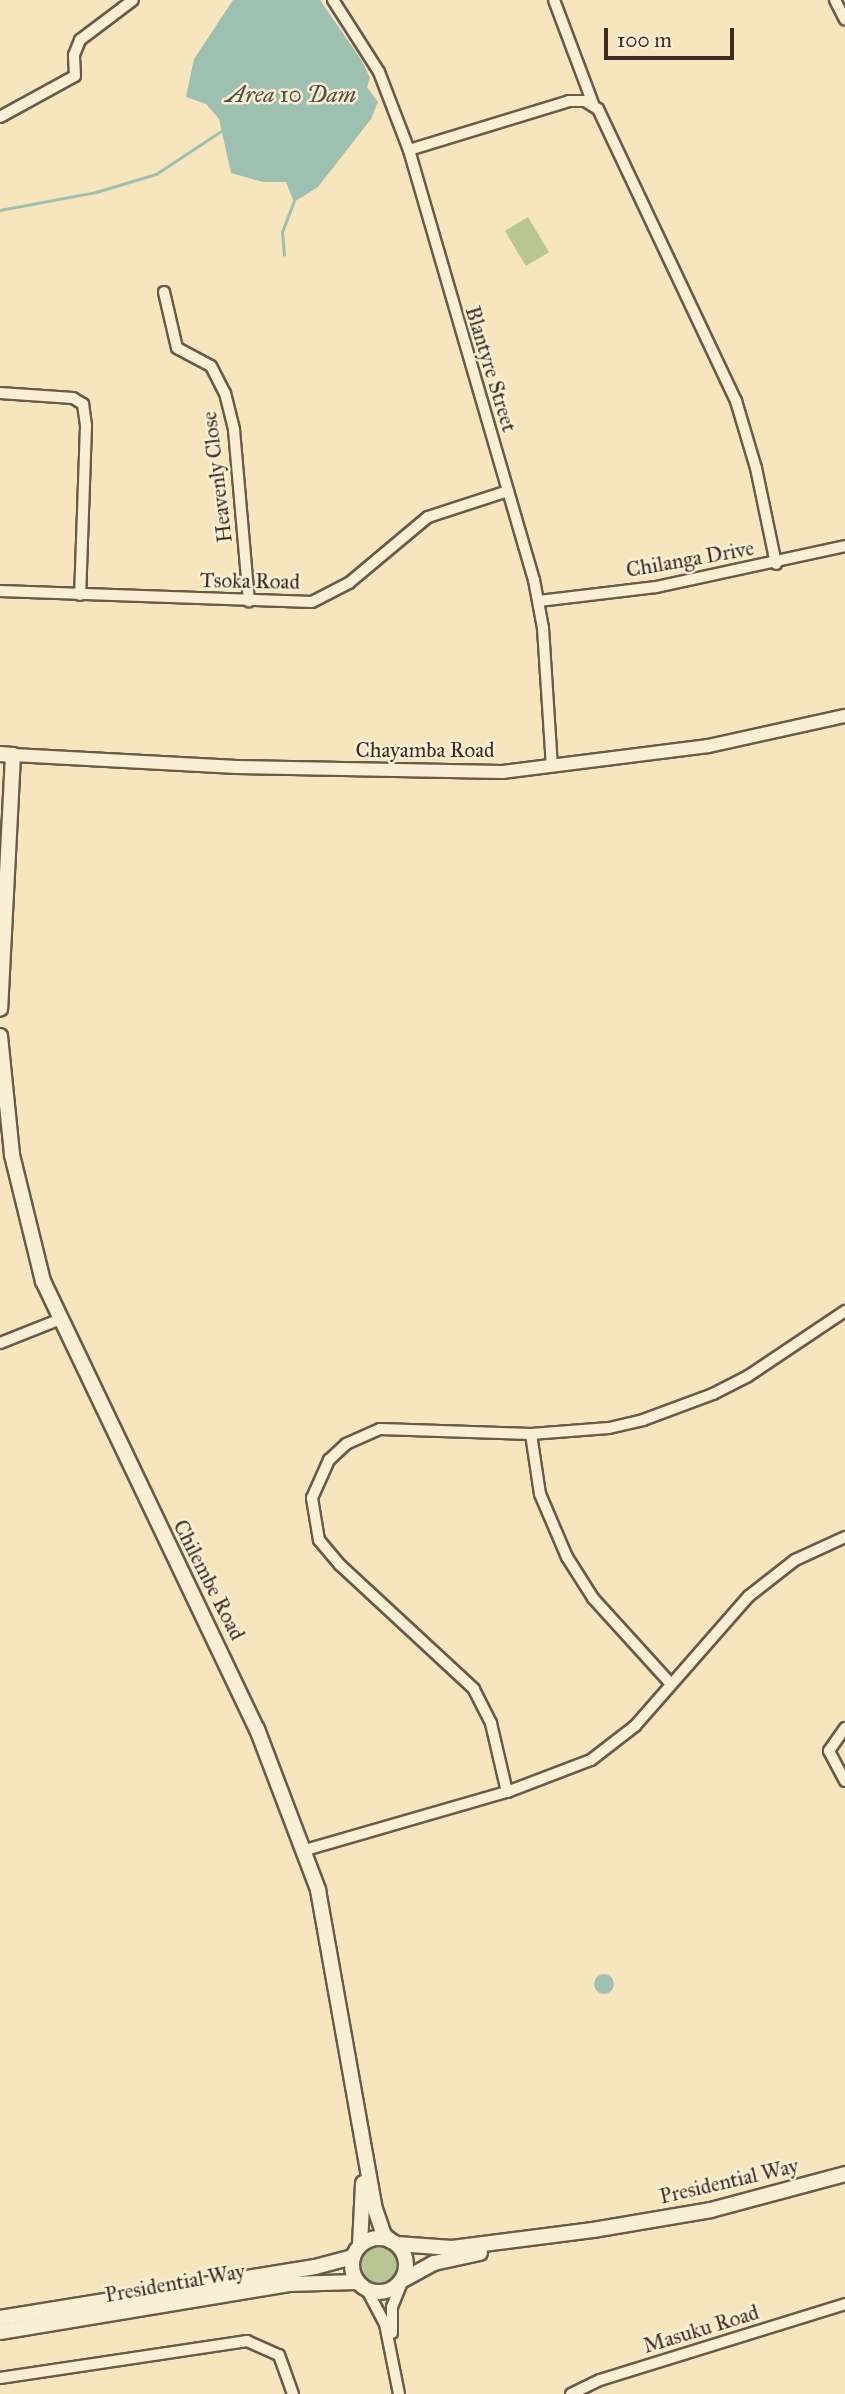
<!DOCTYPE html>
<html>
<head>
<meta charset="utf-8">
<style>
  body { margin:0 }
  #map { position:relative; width:845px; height:2394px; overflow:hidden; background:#f7e6bd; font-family:"IM FELL Great Primer",serif }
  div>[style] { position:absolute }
  .green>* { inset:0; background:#b8c695; transform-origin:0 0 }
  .round { border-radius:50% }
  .water>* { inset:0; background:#9dc0b0 }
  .stream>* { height:2.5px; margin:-1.25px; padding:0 1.25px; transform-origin:1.25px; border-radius:1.25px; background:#9dc0b0 }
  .roads { filter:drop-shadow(2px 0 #6b594a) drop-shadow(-2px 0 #6b594a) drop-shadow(0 2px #6b594a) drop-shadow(0 -2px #6b594a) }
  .minor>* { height:10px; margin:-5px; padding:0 5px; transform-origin:5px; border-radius:5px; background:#faefd4 }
  .tertiary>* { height:12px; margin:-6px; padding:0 6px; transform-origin:6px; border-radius:6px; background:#faefd4 }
  .secondary>* { height:14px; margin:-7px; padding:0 7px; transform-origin:7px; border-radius:7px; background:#faefd4 }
  .secondary>.ring { margin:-7px; padding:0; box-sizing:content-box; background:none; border:14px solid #faefd4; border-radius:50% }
  span { translate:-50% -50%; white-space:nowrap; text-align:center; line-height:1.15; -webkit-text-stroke:5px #faefd4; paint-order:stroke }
  .street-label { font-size:21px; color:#3c2a23 }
  .water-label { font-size:23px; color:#545046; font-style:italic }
  .scale { position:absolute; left:604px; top:28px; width:130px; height:32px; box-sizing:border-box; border:4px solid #3c2a23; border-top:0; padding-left:9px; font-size:21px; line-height:24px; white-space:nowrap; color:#3c2a23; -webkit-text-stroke:5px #faefd4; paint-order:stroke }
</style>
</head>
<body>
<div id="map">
  <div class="green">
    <i style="left:528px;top:217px;width:41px;height:27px;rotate:59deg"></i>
    <i class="round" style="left:358px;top:2245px;width:40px;height:40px"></i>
  </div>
  <div class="water">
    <i style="clip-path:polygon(233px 0,320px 0,362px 61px,370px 78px,367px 87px,378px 102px,371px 119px,318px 187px,294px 202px,286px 182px,263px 182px,231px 173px,219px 119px,206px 104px,186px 97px,194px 59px)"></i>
    <i class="round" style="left:594px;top:1974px;width:20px;height:20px"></i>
  </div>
  <div class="stream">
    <i style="left:0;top:210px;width:98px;rotate:-10.6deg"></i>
    <i style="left:96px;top:192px;width:63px;rotate:-16.7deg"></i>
    <i style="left:156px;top:174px;width:78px;rotate:-33.5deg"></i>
    <i style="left:284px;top:255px;width:23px;rotate:-95deg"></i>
    <i style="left:282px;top:232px;width:33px;rotate:-69deg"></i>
  </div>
  <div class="roads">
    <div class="minor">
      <i style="left:333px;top:0;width:85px;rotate:57.4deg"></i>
      <i style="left:379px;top:72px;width:84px;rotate:69deg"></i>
      <i style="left:409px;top:150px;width:448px;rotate:73.8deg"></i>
      <i style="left:534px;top:580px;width:49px;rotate:79.4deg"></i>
      <i style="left:543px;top:628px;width:138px;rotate:86.3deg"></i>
      <i style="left:554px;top:0;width:111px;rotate:69.4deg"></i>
      <i style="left:835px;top:0;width:22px;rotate:63deg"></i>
      <i style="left:0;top:117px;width:85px;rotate:-28.7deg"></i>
      <i style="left:75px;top:76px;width:21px;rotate:-93deg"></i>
      <i style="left:74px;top:55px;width:16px;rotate:-68deg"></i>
      <i style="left:80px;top:40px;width:66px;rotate:-37deg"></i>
      <i style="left:409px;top:150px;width:167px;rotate:-17deg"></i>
      <i style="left:569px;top:101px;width:16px"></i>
      <i style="left:585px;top:101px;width:15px;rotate:32deg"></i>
      <i style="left:598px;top:109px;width:323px;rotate:64.7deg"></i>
      <i style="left:736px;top:401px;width:70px;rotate:73.4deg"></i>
      <i style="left:756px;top:468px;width:98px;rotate:78.2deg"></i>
      <i style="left:164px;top:292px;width:57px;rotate:76.9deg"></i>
      <i style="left:177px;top:348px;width:38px;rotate:28deg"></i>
      <i style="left:211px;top:366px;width:30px;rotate:63deg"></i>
      <i style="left:225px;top:393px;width:38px;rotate:76deg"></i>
      <i style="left:234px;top:430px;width:172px;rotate:85deg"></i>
      <i style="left:0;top:393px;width:73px;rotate:3.9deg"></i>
      <i style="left:73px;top:398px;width:12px;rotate:31deg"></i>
      <i style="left:83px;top:404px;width:22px;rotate:82deg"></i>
      <i style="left:86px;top:426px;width:169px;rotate:92deg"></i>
      <i style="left:0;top:591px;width:312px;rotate:2deg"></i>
      <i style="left:312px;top:602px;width:42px;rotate:-27.2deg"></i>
      <i style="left:349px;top:583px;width:103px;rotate:-39.9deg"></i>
      <i style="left:428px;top:517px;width:84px;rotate:-18deg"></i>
      <i style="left:539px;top:601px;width:118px;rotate:-6.8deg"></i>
      <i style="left:656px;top:587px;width:193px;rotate:-12.2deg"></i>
      <i style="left:0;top:1343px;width:62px;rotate:-21.6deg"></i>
      <i style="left:531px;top:1434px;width:61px;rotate:81.5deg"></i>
      <i style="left:540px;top:1494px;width:69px;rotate:66.8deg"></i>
      <i style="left:567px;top:1557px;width:49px;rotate:57.6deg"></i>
      <i style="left:593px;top:1598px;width:116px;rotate:47.8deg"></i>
      <i style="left:845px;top:1728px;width:28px;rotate:125deg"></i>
      <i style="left:829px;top:1751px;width:34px;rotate:62deg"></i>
      <i style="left:507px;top:1792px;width:71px;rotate:-103.1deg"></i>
      <i style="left:491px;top:1723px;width:38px;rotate:-117deg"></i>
      <i style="left:474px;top:1689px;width:183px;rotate:-137.2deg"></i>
      <i style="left:340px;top:1565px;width:33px;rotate:-130deg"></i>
      <i style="left:319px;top:1540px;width:43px;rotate:-99.5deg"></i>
      <i style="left:312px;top:1498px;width:42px;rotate:-65.9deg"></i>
      <i style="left:329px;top:1460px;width:23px;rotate:-43deg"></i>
      <i style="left:346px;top:1444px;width:37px;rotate:-24deg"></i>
      <i style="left:380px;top:1429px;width:151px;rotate:1.9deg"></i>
      <i style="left:531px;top:1434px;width:78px;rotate:-4.4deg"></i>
      <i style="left:609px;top:1428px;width:35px;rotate:-13deg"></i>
      <i style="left:643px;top:1420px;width:75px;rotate:-20.4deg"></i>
      <i style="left:713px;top:1394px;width:39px;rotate:-27deg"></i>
      <i style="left:748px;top:1376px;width:117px;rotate:-33.8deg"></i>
      <i style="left:302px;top:1851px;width:213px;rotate:-16.1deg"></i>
      <i style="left:507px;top:1792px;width:90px;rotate:-20.9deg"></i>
      <i style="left:591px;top:1760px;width:56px;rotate:-37.7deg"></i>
      <i style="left:635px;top:1726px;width:173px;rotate:-48.8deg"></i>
      <i style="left:749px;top:1596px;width:58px;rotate:-38deg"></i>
      <i style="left:795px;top:1560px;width:55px;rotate:-24.7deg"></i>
      <i style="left:367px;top:2290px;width:38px;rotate:62deg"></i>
      <i style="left:385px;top:2324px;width:71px;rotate:78.7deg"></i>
      <i style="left:392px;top:2333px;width:26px;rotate:-90deg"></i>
      <i style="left:392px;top:2307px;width:29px;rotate:-68deg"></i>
      <i style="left:0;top:2378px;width:250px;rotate:-8.5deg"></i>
      <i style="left:247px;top:2341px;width:35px;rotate:24deg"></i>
      <i style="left:279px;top:2355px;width:41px;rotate:70.3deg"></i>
      <i style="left:571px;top:2394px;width:32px;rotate:-26deg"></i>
      <i style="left:600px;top:2380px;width:257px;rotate:-17.2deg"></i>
    </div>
    <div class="tertiary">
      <i style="left:13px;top:755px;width:224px;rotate:3.1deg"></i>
      <i style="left:237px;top:767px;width:265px;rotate:1.1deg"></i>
      <i style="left:502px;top:772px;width:208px;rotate:-7.2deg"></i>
      <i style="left:708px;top:746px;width:140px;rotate:-12.4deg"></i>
    </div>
    <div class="secondary">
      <i style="left:0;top:754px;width:13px;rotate:4deg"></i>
      <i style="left:13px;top:755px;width:254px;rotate:92.9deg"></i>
      <i style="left:0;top:1036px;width:120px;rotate:84.2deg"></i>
      <i style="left:12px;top:1155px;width:130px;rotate:76.2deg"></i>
      <i style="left:43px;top:1281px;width:496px;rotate:64.5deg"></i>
      <i style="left:257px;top:1729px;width:172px;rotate:69.2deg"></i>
      <i style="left:318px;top:1890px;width:324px;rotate:79.9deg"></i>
      <i style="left:375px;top:2209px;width:28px;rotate:71deg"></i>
      <i style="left:384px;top:2235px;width:9px;rotate:41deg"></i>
      <i class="ring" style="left:352px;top:2238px;width:40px;height:40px"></i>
      <i style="left:397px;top:2244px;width:55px;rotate:4.2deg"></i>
      <i style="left:452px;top:2248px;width:142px;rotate:-7.3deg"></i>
      <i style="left:593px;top:2230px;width:120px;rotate:-9.6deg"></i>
      <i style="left:711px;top:2210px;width:139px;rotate:-15deg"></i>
      <i style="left:360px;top:2245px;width:62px;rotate:-87.2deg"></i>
      <i style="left:403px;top:2280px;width:35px;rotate:-29deg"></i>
      <i style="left:434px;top:2263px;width:47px;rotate:-12.3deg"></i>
      <i style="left:0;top:2318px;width:319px;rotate:-9.2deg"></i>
      <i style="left:315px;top:2267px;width:39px;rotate:-15deg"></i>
      <i style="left:0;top:2332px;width:293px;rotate:-9.4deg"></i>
      <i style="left:289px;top:2284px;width:68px;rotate:-1.7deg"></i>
    </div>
  </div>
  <div class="street-label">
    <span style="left:491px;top:369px;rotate:73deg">Blantyre Street</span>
    <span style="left:217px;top:477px;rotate:-97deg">Heavenly Close</span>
    <span style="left:690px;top:559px;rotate:-10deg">Chilanga Drive</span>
    <span style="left:250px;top:581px;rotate:1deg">Tsoka Road</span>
    <span style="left:425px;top:750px">Chayamba Road</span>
    <span style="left:209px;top:1580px;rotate:63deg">Chilembe Road</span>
    <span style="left:729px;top:2181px;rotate:-13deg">Presidential Way</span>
    <span style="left:175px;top:2283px;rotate:-10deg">Presidential Way</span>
    <span style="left:701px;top:2329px;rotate:-17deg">Masuku Road</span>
  </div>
  <div class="water-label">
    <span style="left:291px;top:94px">Area 10 Dam</span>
  </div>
  <div class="scale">100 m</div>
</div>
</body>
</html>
